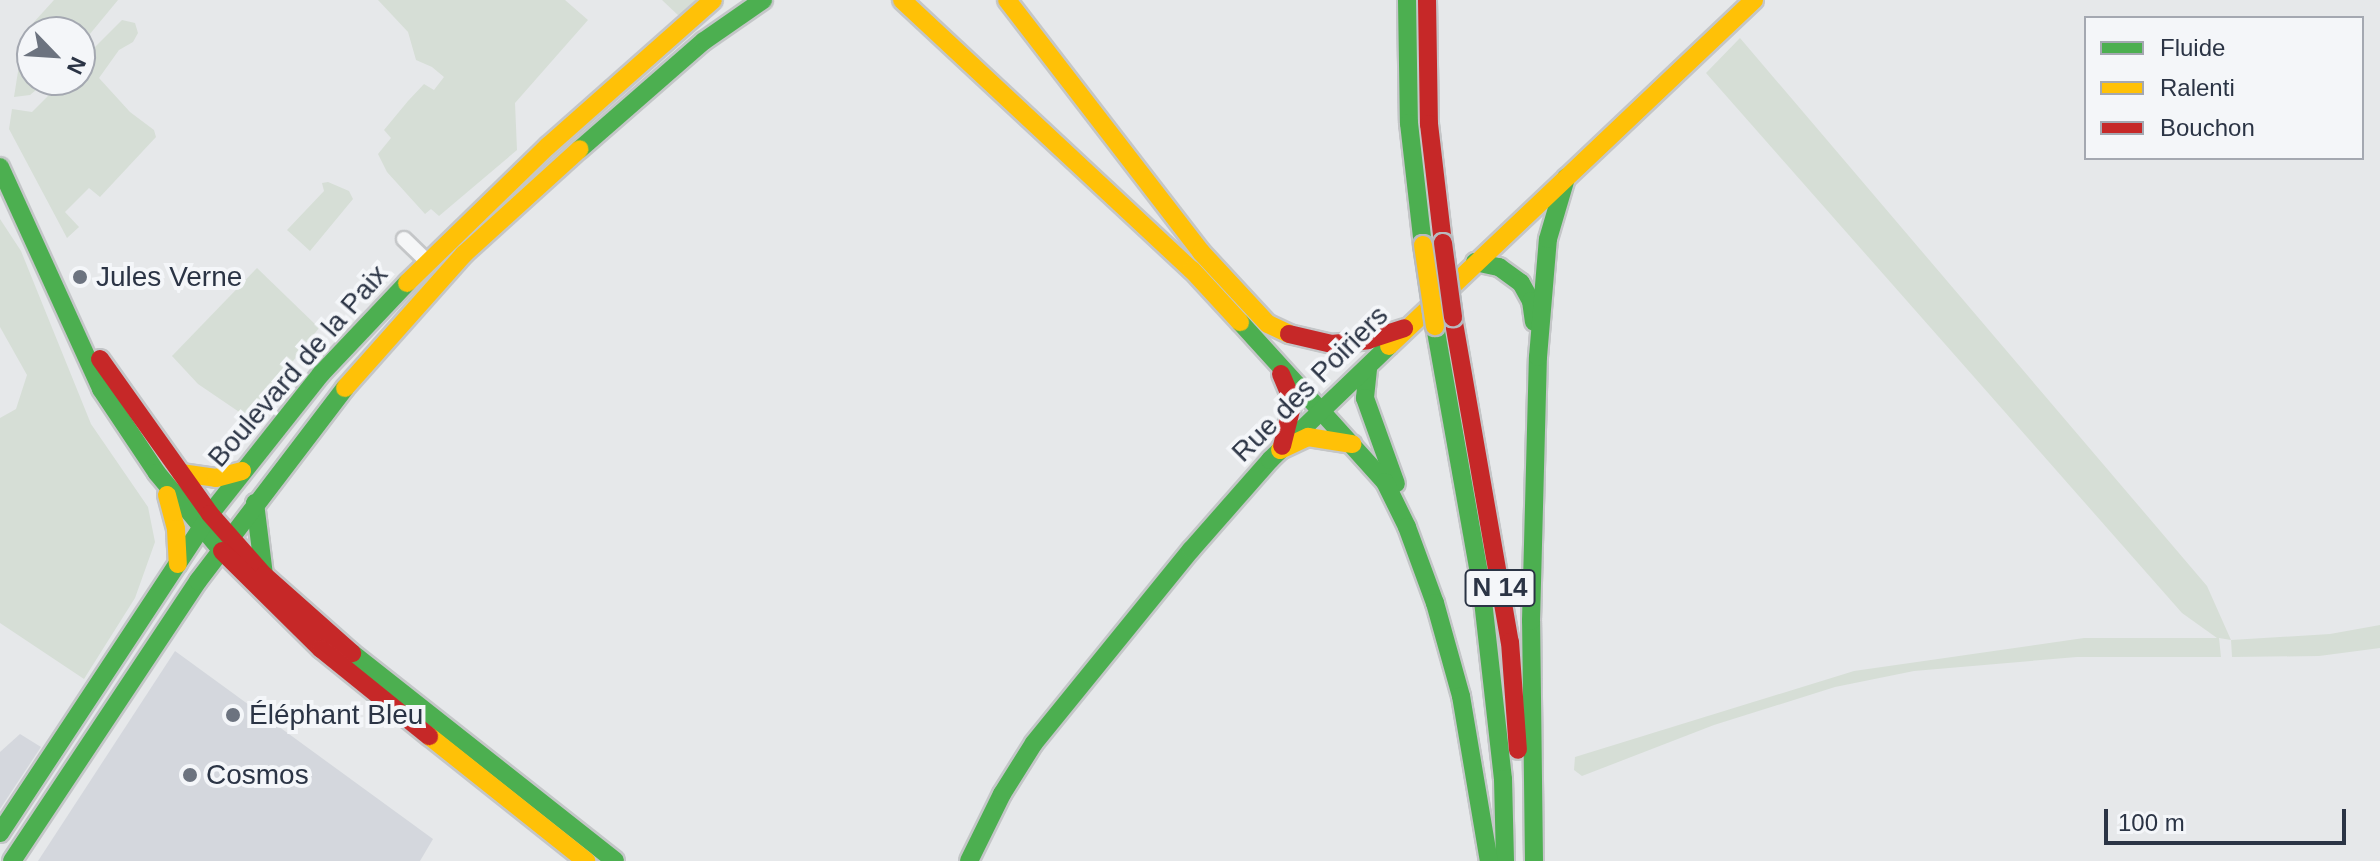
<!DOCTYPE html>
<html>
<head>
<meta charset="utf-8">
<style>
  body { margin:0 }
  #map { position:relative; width:2380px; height:861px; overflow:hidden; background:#e6e8ea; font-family:Arial,sans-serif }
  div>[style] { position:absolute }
  .built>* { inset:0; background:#d4d7dd }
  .green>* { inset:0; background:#d6ded6 }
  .roads { filter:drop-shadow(2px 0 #c4c6c8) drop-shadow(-2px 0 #c4c6c8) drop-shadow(0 2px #c4c6c8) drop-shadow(0 -2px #c4c6c8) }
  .street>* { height:14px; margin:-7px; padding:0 7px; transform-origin:7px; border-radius:7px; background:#f5f6f7 }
  .fast>* { height:18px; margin:-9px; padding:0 9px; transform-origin:9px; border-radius:9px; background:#4caf50 }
  .slow>* { height:18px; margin:-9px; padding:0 9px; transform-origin:9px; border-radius:9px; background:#ffc107 }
  .jam>* { height:18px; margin:-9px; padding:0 9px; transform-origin:9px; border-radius:9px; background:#c62828 }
  .bridges { filter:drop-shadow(2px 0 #b8bbbf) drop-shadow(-2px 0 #b8bbbf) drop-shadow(0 2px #b8bbbf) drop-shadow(0 -2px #b8bbbf) }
  .slow-bridge>* { height:18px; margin:-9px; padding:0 9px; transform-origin:9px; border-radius:9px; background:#ffc107 }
  .jam-bridge>* { height:18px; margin:-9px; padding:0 9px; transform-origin:9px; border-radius:9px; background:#c62828 }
  .dots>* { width:22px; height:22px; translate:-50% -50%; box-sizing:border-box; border:4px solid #f4f6f9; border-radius:50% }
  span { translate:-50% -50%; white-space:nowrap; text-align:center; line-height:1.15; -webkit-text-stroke:8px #f4f6f9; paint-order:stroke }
  .shield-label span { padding:2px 6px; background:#f4f6f9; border:2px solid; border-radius:6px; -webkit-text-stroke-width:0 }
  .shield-label { font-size:26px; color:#2b3445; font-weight:700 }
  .poi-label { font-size:28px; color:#2b3445 }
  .left { translate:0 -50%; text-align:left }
  .street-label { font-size:28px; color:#2b3445 }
  .legend { position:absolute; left:2084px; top:16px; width:280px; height:144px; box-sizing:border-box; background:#f4f6f9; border:2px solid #a4a8b1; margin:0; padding:10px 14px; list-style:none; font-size:24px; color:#2b3445 }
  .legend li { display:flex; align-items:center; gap:16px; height:40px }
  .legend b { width:40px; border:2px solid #a4a8b1 }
  .north { position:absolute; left:16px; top:16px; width:80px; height:80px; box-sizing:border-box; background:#f4f6f9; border:2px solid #a4a8b1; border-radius:50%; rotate:115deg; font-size:22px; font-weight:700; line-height:32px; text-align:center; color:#2b3445 }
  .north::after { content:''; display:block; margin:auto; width:28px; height:36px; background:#6c737f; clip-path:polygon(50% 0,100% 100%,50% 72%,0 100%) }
  .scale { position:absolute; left:2104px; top:809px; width:242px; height:36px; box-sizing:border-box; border:4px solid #2b3445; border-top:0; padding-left:10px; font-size:24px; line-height:28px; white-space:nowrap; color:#2b3445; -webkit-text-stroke:6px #f4f6f9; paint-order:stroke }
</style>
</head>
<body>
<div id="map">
  <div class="built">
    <i style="clip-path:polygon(175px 651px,433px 839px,420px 861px,38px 861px)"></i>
    <i style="clip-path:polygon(20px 734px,41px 747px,0 809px,0 752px)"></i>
  </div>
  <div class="green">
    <i style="clip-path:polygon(54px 0,118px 0,80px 46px,80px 32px,32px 32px,32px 80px,48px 80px,30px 95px,14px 97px,24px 33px)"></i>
    <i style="clip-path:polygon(378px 0,565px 0,588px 20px,515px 103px,517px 150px,439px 216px,431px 209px,425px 214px,387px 172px,378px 154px,391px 138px,384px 130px,408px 101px,424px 84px,434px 90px,444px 77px,432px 67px,416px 60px,408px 32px)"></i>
    <i style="clip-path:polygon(662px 0,698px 0,680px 17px)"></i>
    <i style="clip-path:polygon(122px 20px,135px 23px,138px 33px,133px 42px,119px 50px,99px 78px,130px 112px,154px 130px,156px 137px,100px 197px,89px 188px,65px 212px,79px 227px,67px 238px,9px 129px,12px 109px,32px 112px,64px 80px,80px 80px,80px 62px)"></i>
    <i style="clip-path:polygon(1740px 38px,2207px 586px,2231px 640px,2330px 634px,2380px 625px,2380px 648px,2319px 656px,2232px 657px,2231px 640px,2219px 638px,2221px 657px,2077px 657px,1914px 671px,1835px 687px,1714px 725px,1582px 776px,1574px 770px,1575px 757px,1854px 671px,2084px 638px,2217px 638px,2182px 613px,1706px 73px)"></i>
    <i style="clip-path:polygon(328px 182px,349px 191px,353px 199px,310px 251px,287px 230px,324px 191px,322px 183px)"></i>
    <i style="clip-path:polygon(0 219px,21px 251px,91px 424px,148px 507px,155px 542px,135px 598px,84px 679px,0 623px,0 418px,16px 409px,27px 375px,0 327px)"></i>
    <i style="clip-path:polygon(257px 268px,319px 328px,248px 418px,198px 384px,172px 356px)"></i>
  </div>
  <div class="roads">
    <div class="street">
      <i style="left:404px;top:239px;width:32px;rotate:44deg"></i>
    </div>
    <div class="fast">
      <i style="left:1407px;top:0;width:123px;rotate:89.1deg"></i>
      <i style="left:1409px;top:123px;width:123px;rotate:83.5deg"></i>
      <i style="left:580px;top:149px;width:164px;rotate:-41.1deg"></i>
      <i style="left:704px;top:41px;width:72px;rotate:-34.8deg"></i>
      <i style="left:0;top:167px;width:244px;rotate:65.5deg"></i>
      <i style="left:101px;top:389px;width:101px;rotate:56.3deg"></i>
      <i style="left:157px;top:473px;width:102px;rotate:50.2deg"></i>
      <i style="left:1475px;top:262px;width:25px;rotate:12deg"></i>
      <i style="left:1499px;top:267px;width:27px;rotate:36deg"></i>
      <i style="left:1521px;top:283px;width:21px;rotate:61deg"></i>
      <i style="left:1531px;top:301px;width:21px;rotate:82deg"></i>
      <i style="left:1240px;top:322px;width:122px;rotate:47.7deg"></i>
      <i style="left:1435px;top:326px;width:261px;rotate:79.9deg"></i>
      <i style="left:1481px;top:583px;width:197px;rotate:83.6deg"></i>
      <i style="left:1503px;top:779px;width:82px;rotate:88.6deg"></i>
      <i style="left:1368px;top:369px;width:29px;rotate:96deg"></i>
      <i style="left:1365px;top:398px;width:91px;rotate:70.2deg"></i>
      <i style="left:1322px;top:412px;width:94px;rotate:48deg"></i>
      <i style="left:1385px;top:482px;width:50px;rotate:63.9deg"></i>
      <i style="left:1407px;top:527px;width:81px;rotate:69.8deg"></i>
      <i style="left:1435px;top:603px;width:97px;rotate:74.4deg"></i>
      <i style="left:1461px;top:696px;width:167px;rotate:80.4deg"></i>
      <i style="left:255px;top:503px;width:73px;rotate:82.9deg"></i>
      <i style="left:352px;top:653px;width:335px;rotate:38.3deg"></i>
      <i style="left:0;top:833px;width:382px;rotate:-56.6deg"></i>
      <i style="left:210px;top:514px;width:179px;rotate:-51.6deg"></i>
      <i style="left:321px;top:374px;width:125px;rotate:-46.6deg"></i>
      <i style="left:12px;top:861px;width:336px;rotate:-56.4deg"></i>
      <i style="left:198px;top:581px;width:243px;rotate:-52.7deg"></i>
      <i style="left:969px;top:861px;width:75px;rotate:-63.8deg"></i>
      <i style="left:1002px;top:794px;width:60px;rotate:-57.9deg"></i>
      <i style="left:1034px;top:743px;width:249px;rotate:-50.9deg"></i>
      <i style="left:1191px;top:550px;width:120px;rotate:-48.7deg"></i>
      <i style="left:1270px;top:460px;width:165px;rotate:-43.8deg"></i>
      <i style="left:1534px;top:861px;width:240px;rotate:-90.7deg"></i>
      <i style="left:1531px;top:621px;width:264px;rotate:-88.5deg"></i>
      <i style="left:1538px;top:357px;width:118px;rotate:-85.2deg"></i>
      <i style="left:1548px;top:239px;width:64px;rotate:-73.6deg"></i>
    </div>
    <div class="slow">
      <i style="left:902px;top:0;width:396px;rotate:43deg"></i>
      <i style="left:1192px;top:270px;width:71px;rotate:47.3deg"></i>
      <i style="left:1007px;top:0;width:318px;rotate:52.4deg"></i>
      <i style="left:1201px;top:252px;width:98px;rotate:47.1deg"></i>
      <i style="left:1268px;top:324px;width:23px;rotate:25deg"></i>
      <i style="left:407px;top:283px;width:197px;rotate:-44.2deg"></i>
      <i style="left:548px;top:146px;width:220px;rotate:-41.5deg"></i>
      <i style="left:1389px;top:346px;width:503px;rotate:-43.47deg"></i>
      <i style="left:345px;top:388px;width:179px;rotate:-48.4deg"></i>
      <i style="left:464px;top:254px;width:156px;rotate:-42.2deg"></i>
      <i style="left:1280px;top:450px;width:31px;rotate:-25deg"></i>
      <i style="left:1308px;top:437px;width:45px;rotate:9deg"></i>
      <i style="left:181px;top:473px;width:35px;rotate:8deg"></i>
      <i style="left:216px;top:478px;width:27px;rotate:-15deg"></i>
      <i style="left:167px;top:495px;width:35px;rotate:75deg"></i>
      <i style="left:176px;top:529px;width:35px;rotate:87deg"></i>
      <i style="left:429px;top:736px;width:201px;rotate:38.5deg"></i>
    </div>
    <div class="jam">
      <i style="left:1427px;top:0;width:124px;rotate:89.1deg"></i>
      <i style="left:1429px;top:124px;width:120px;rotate:83.3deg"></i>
      <i style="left:1453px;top:317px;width:330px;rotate:80.1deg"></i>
      <i style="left:1510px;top:642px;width:108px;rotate:85.8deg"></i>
      <i style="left:1289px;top:334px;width:44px;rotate:13.1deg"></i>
      <i style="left:1332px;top:344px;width:36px;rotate:-6deg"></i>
      <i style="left:1368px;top:340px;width:38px;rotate:-18deg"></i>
      <i style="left:100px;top:359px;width:190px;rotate:54.6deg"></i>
      <i style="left:210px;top:514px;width:81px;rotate:48.5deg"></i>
      <i style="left:264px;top:575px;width:118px;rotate:41.6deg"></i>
      <i style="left:1281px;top:374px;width:30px;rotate:67deg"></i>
      <i style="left:1293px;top:402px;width:45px;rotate:104deg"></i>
      <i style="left:222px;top:551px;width:139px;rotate:44.7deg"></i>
      <i style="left:321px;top:649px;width:139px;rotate:38.9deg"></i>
    </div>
  </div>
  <div class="bridges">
    <div class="slow-bridge">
      <i style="left:1423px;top:245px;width:82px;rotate:81.6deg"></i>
    </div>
    <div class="jam-bridge">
      <i style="left:1443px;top:243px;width:75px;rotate:82.3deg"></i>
    </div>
  </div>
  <div class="dots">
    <i style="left:80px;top:277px;background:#6c737f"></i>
    <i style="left:233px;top:715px;background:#6c737f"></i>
    <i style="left:190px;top:775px;background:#6c737f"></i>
  </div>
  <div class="shield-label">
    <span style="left:1500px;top:588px">N 14</span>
  </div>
  <div class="poi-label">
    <span class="left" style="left:96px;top:277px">Jules Verne</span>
    <span class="left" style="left:249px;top:715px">Éléphant Bleu</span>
    <span class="left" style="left:206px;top:775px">Cosmos</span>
  </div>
  <div class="street-label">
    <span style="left:298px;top:366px;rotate:-49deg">Boulevard de la Paix</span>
    <span style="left:1310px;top:384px;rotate:-45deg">Rue des Poiriers</span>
  </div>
  <ul class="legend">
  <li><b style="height:10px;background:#4caf50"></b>Fluide</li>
  <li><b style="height:10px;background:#ffc107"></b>Ralenti</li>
  <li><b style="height:10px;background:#c62828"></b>Bouchon</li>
  </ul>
  <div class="north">N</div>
  <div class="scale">100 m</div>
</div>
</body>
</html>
